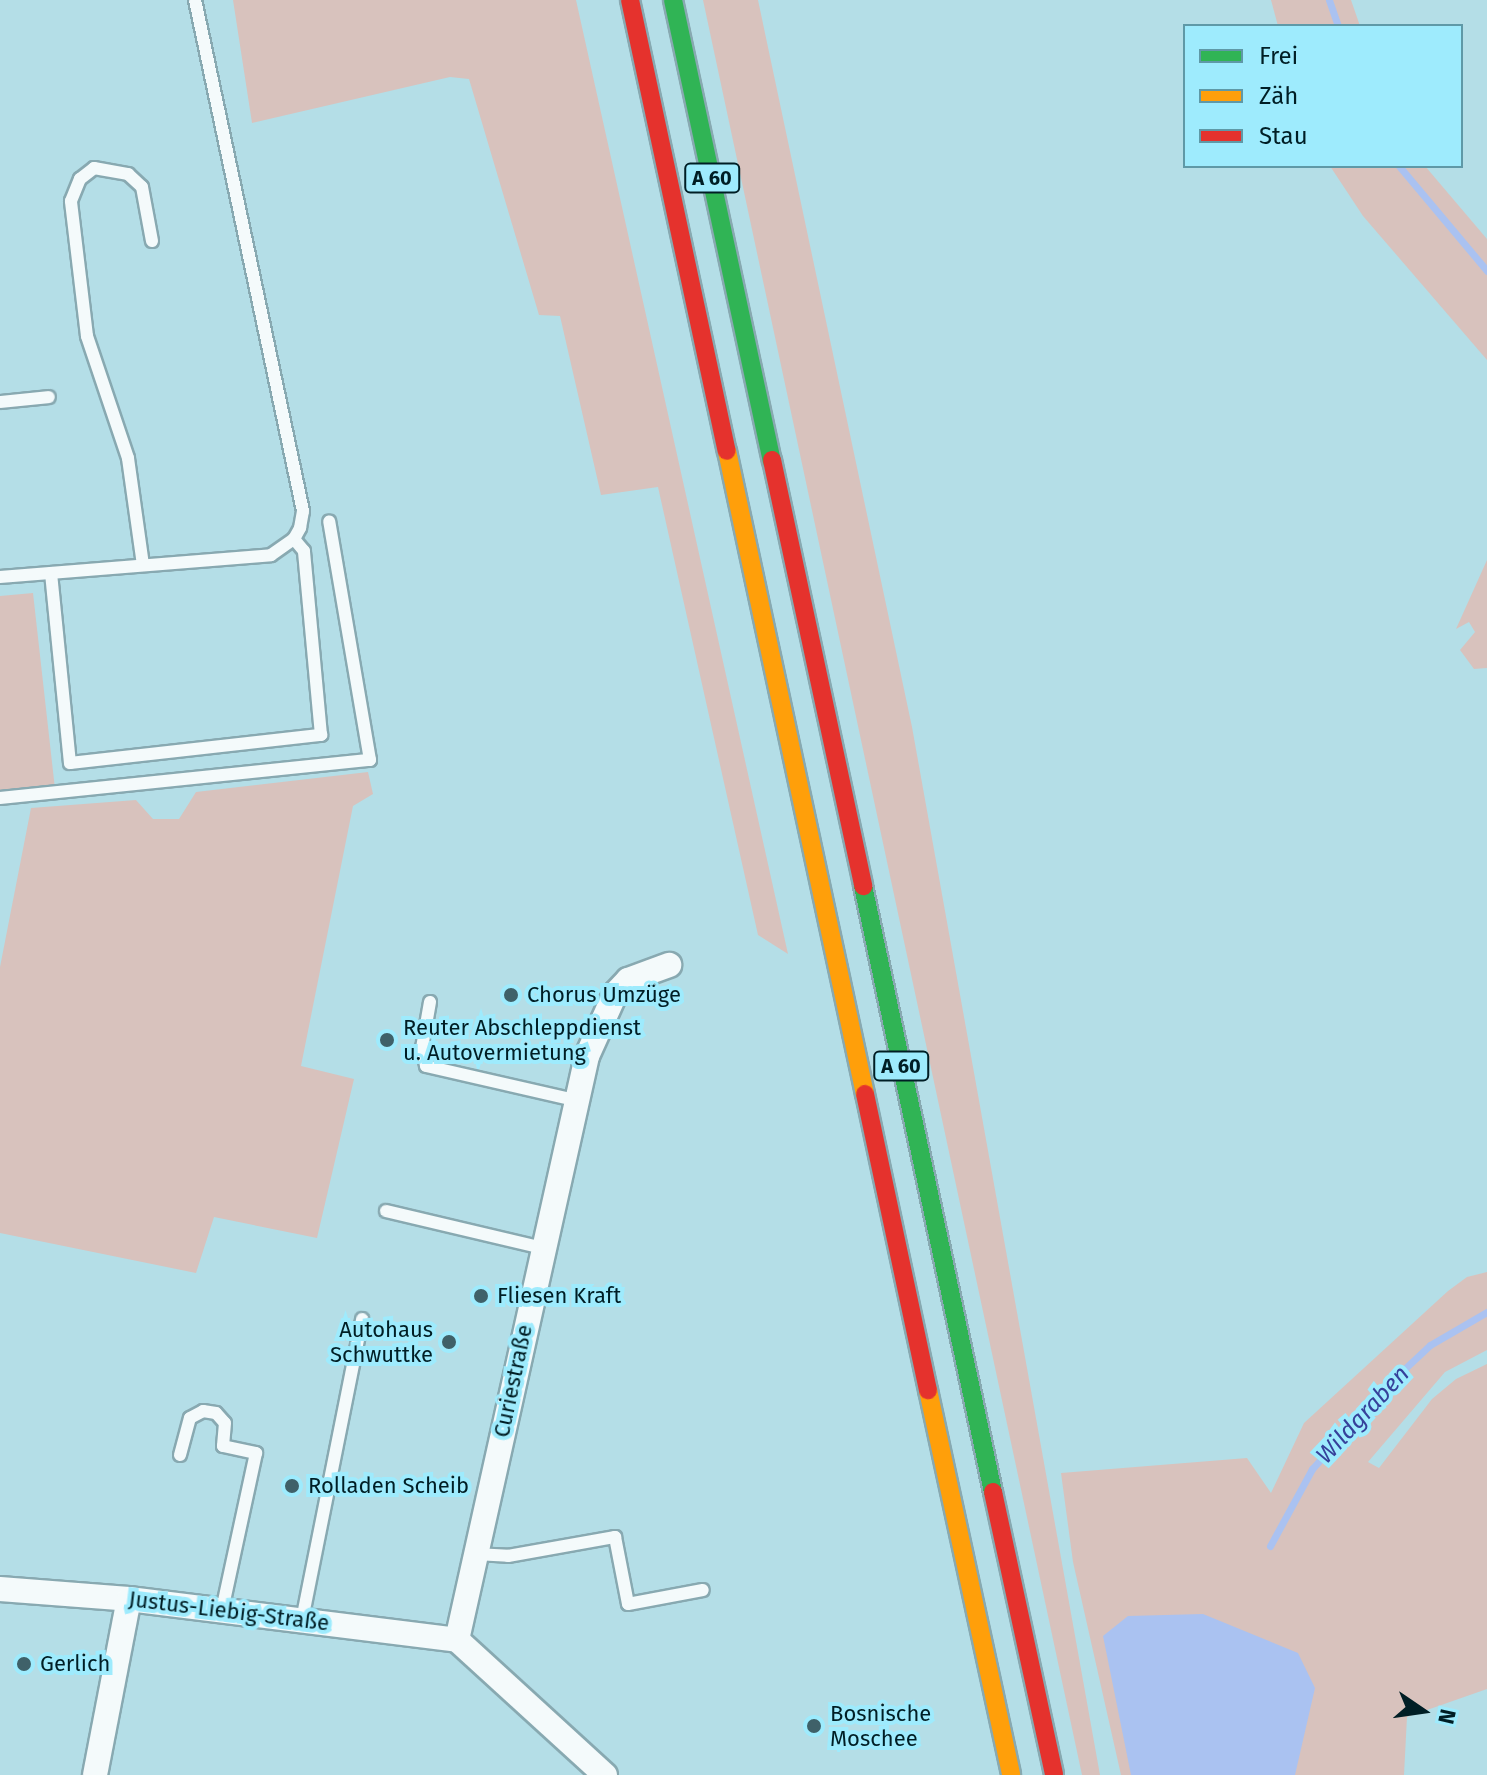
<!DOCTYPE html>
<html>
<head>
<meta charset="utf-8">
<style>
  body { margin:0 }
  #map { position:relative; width:1487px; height:1775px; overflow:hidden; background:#b4dee7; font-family:"Fira Sans",sans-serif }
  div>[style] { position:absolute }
  .green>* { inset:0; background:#d8c2bd }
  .water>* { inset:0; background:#aac2f1 }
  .stream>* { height:7px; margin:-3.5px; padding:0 3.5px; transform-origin:3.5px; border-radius:3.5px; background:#aac2f1 }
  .roads { filter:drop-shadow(2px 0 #88a9b1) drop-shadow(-2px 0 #88a9b1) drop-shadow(0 2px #88a9b1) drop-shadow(0 -2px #88a9b1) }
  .lane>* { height:12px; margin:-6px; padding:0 6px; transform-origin:6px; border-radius:6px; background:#f4fafb }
  .street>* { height:24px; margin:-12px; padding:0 12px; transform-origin:12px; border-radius:12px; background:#f4fafb }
  .fast>* { height:18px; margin:-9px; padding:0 9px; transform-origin:9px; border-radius:9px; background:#30b455 }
  .slow>* { height:18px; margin:-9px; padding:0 9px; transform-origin:9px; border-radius:9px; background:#ff9f0a }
  .jam>* { height:18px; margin:-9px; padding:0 9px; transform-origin:9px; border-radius:9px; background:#e5322d }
  .dots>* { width:22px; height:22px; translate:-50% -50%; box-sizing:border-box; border:4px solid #9eebfd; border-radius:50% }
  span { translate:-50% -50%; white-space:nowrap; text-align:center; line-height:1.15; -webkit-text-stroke:8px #9eebfd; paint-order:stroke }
  .shield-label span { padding:2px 6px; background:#9eebfd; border:2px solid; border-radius:6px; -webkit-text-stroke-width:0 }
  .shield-label { font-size:20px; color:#001e25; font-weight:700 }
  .poi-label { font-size:22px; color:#001e25 }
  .left { translate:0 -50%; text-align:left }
  .right { translate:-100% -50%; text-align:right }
  .street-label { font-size:22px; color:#001e25 }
  .water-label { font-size:24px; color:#36419a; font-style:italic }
  .legend { position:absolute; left:1183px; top:24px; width:280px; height:144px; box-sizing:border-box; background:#9eebfd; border:2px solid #5f99a7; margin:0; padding:10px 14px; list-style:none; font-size:24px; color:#001e25 }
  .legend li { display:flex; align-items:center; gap:16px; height:40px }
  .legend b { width:40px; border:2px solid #5f99a7 }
  .north { position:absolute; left:1383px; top:1671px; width:80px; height:80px; -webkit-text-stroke:6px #9eebfd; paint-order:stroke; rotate:103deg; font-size:22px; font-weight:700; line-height:32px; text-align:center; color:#001e25 }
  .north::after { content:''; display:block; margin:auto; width:28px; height:36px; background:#001e25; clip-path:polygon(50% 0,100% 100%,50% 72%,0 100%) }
</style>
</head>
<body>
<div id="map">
  <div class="green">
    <i style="clip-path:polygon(233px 0,576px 0,788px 954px,758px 935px,658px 487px,601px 495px,560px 316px,539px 315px,469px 79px,450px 77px,252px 123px)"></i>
    <i style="clip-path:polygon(703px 0,758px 0,912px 727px,1100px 1775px,1082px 1775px)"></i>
    <i style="clip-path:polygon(1271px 0,1351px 0,1360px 26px,1278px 26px)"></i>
    <i style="clip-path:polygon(1330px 166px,1425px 166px,1487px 239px,1487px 360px,1363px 216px)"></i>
    <i style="clip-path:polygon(1487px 560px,1487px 668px,1474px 669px,1460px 650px,1475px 632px,1469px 622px,1456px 629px)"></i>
    <i style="clip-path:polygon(33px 593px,55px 789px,0 794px,0 596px)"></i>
    <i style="clip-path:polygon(368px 772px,373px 794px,353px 806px,301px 1066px,354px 1079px,317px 1238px,214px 1217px,196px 1273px,0 1233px,0 967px,31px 808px,136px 800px,153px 819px,179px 819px,196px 792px)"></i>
    <i style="clip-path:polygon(1487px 1272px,1487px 1350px,1445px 1372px,1368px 1462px,1379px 1468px,1432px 1399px,1456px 1379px,1487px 1364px,1487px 1689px,1407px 1717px,1404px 1775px,1121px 1775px,1073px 1562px,1061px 1473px,1247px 1458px,1271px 1493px,1304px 1423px,1448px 1291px,1467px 1277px)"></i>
  </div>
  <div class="water">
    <i style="clip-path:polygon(1203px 1614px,1298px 1653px,1315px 1688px,1295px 1775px,1131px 1775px,1103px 1636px,1128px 1616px)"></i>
  </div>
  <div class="stream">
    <i style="left:1329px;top:0;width:28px;rotate:71deg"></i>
    <i style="left:1399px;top:166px;width:137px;rotate:50deg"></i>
    <i style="left:1270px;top:1546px;width:88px;rotate:-61.4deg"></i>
    <i style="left:1312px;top:1469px;width:107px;rotate:-48.4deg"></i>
    <i style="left:1383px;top:1389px;width:64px;rotate:-43.1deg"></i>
    <i style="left:1430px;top:1345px;width:66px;rotate:-30.1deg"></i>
  </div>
  <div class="roads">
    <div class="lane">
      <i style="left:0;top:402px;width:49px;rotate:-5.8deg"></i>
      <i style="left:143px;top:565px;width:108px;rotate:-98deg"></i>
      <i style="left:128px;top:458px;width:129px;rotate:-108.6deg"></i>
      <i style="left:87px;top:336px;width:136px;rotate:-96.8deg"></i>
      <i style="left:71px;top:201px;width:24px;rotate:-68deg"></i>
      <i style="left:80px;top:179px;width:18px;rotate:-38deg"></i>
      <i style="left:94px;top:168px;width:35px;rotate:10deg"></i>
      <i style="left:128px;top:174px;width:19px;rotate:43deg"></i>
      <i style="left:142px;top:187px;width:55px;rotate:79.5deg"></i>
      <i style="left:51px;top:573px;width:191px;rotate:84.3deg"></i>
      <i style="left:70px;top:763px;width:253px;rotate:-6.4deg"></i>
      <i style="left:321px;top:735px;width:185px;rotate:-95.3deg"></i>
      <i style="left:304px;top:551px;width:16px;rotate:-130deg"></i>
      <i style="left:0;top:577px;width:272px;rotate:-4.6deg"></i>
      <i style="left:271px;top:555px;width:28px;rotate:-35deg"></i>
      <i style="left:294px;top:539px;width:13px;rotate:-61deg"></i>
      <i style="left:300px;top:528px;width:17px;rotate:-80deg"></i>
      <i style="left:303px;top:511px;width:522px;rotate:-101.93deg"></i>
      <i style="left:0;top:798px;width:372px;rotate:-5.9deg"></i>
      <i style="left:370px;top:760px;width:242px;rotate:-99.7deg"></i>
      <i style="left:430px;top:1002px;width:47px;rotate:99.9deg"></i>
      <i style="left:422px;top:1048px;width:18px;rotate:77deg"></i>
      <i style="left:426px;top:1066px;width:153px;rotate:12.9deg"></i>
      <i style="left:386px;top:1211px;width:161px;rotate:13.3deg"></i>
      <i style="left:180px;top:1455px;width:38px;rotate:-75deg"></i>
      <i style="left:190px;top:1418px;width:15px;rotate:-28deg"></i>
      <i style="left:203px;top:1411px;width:13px;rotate:9deg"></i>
      <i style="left:216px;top:1413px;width:13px;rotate:48deg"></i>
      <i style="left:225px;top:1423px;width:23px;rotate:95deg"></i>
      <i style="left:223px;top:1446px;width:34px;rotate:12deg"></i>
      <i style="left:256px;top:1453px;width:161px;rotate:102.2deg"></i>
      <i style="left:475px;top:1554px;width:33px;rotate:3deg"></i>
      <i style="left:508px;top:1556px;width:109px;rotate:-10.1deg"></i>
      <i style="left:615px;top:1537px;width:68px;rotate:79deg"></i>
      <i style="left:628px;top:1604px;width:76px;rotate:-10.6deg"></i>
      <i style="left:302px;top:1620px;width:307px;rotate:-78.7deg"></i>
    </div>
    <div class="street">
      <i style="left:0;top:1589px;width:129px;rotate:4.4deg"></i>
      <i style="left:129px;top:1599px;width:331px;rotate:7.1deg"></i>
      <i style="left:95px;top:1775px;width:179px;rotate:-79.1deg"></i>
      <i style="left:605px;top:1775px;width:200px;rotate:-137.6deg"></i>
      <i style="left:457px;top:1640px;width:598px;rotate:-77.45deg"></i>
      <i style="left:587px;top:1056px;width:68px;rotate:-65.7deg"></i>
      <i style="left:615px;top:994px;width:19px;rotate:-47deg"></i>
      <i style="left:628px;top:980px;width:44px;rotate:-20.1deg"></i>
    </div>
    <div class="fast">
      <i style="left:673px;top:0;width:471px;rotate:77.9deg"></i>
      <i style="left:863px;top:886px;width:620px;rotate:77.89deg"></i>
    </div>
    <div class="slow">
      <i style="left:727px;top:451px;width:658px;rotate:77.89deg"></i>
      <i style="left:928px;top:1390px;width:394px;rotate:77.8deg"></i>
    </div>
    <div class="jam">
      <i style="left:630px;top:0;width:461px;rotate:77.9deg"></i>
      <i style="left:772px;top:460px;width:436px;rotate:77.9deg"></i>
      <i style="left:865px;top:1094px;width:303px;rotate:78deg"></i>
      <i style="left:993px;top:1492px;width:289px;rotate:77.8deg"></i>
    </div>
  </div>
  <div class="dots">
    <i style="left:511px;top:995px;background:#3f6169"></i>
    <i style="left:387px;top:1040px;background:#3f6169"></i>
    <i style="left:481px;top:1296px;background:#3f6169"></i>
    <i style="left:449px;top:1342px;background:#3f6169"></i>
    <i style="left:292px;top:1486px;background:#3f6169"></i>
    <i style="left:24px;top:1664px;background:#3f6169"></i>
    <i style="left:814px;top:1726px;background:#3f6169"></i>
  </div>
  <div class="shield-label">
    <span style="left:712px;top:178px">A 60</span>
    <span style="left:901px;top:1066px">A 60</span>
  </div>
  <div class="poi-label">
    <span class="left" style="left:527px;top:995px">Chorus Umzüge</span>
    <span class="left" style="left:403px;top:1040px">Reuter Abschleppdienst<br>u. Autovermietung</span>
    <span class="left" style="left:497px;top:1296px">Fliesen Kraft</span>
    <span class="right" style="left:433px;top:1342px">Autohaus<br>Schwuttke</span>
    <span class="left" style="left:308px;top:1486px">Rolladen Scheib</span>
    <span class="left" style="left:40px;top:1664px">Gerlich</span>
    <span class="left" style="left:830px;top:1726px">Bosnische<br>Moschee</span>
  </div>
  <div class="street-label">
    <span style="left:513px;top:1381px;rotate:-78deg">Curiestraße</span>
    <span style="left:229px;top:1611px;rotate:7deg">Justus-Liebig-Straße</span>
  </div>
  <div class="water-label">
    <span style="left:1363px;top:1415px;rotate:-47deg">Wildgraben</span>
  </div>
  <ul class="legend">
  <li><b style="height:10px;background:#30b455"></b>Frei</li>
  <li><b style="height:10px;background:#ff9f0a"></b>Zäh</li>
  <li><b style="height:10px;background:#e5322d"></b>Stau</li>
  </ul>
  <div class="north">N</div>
</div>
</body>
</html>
